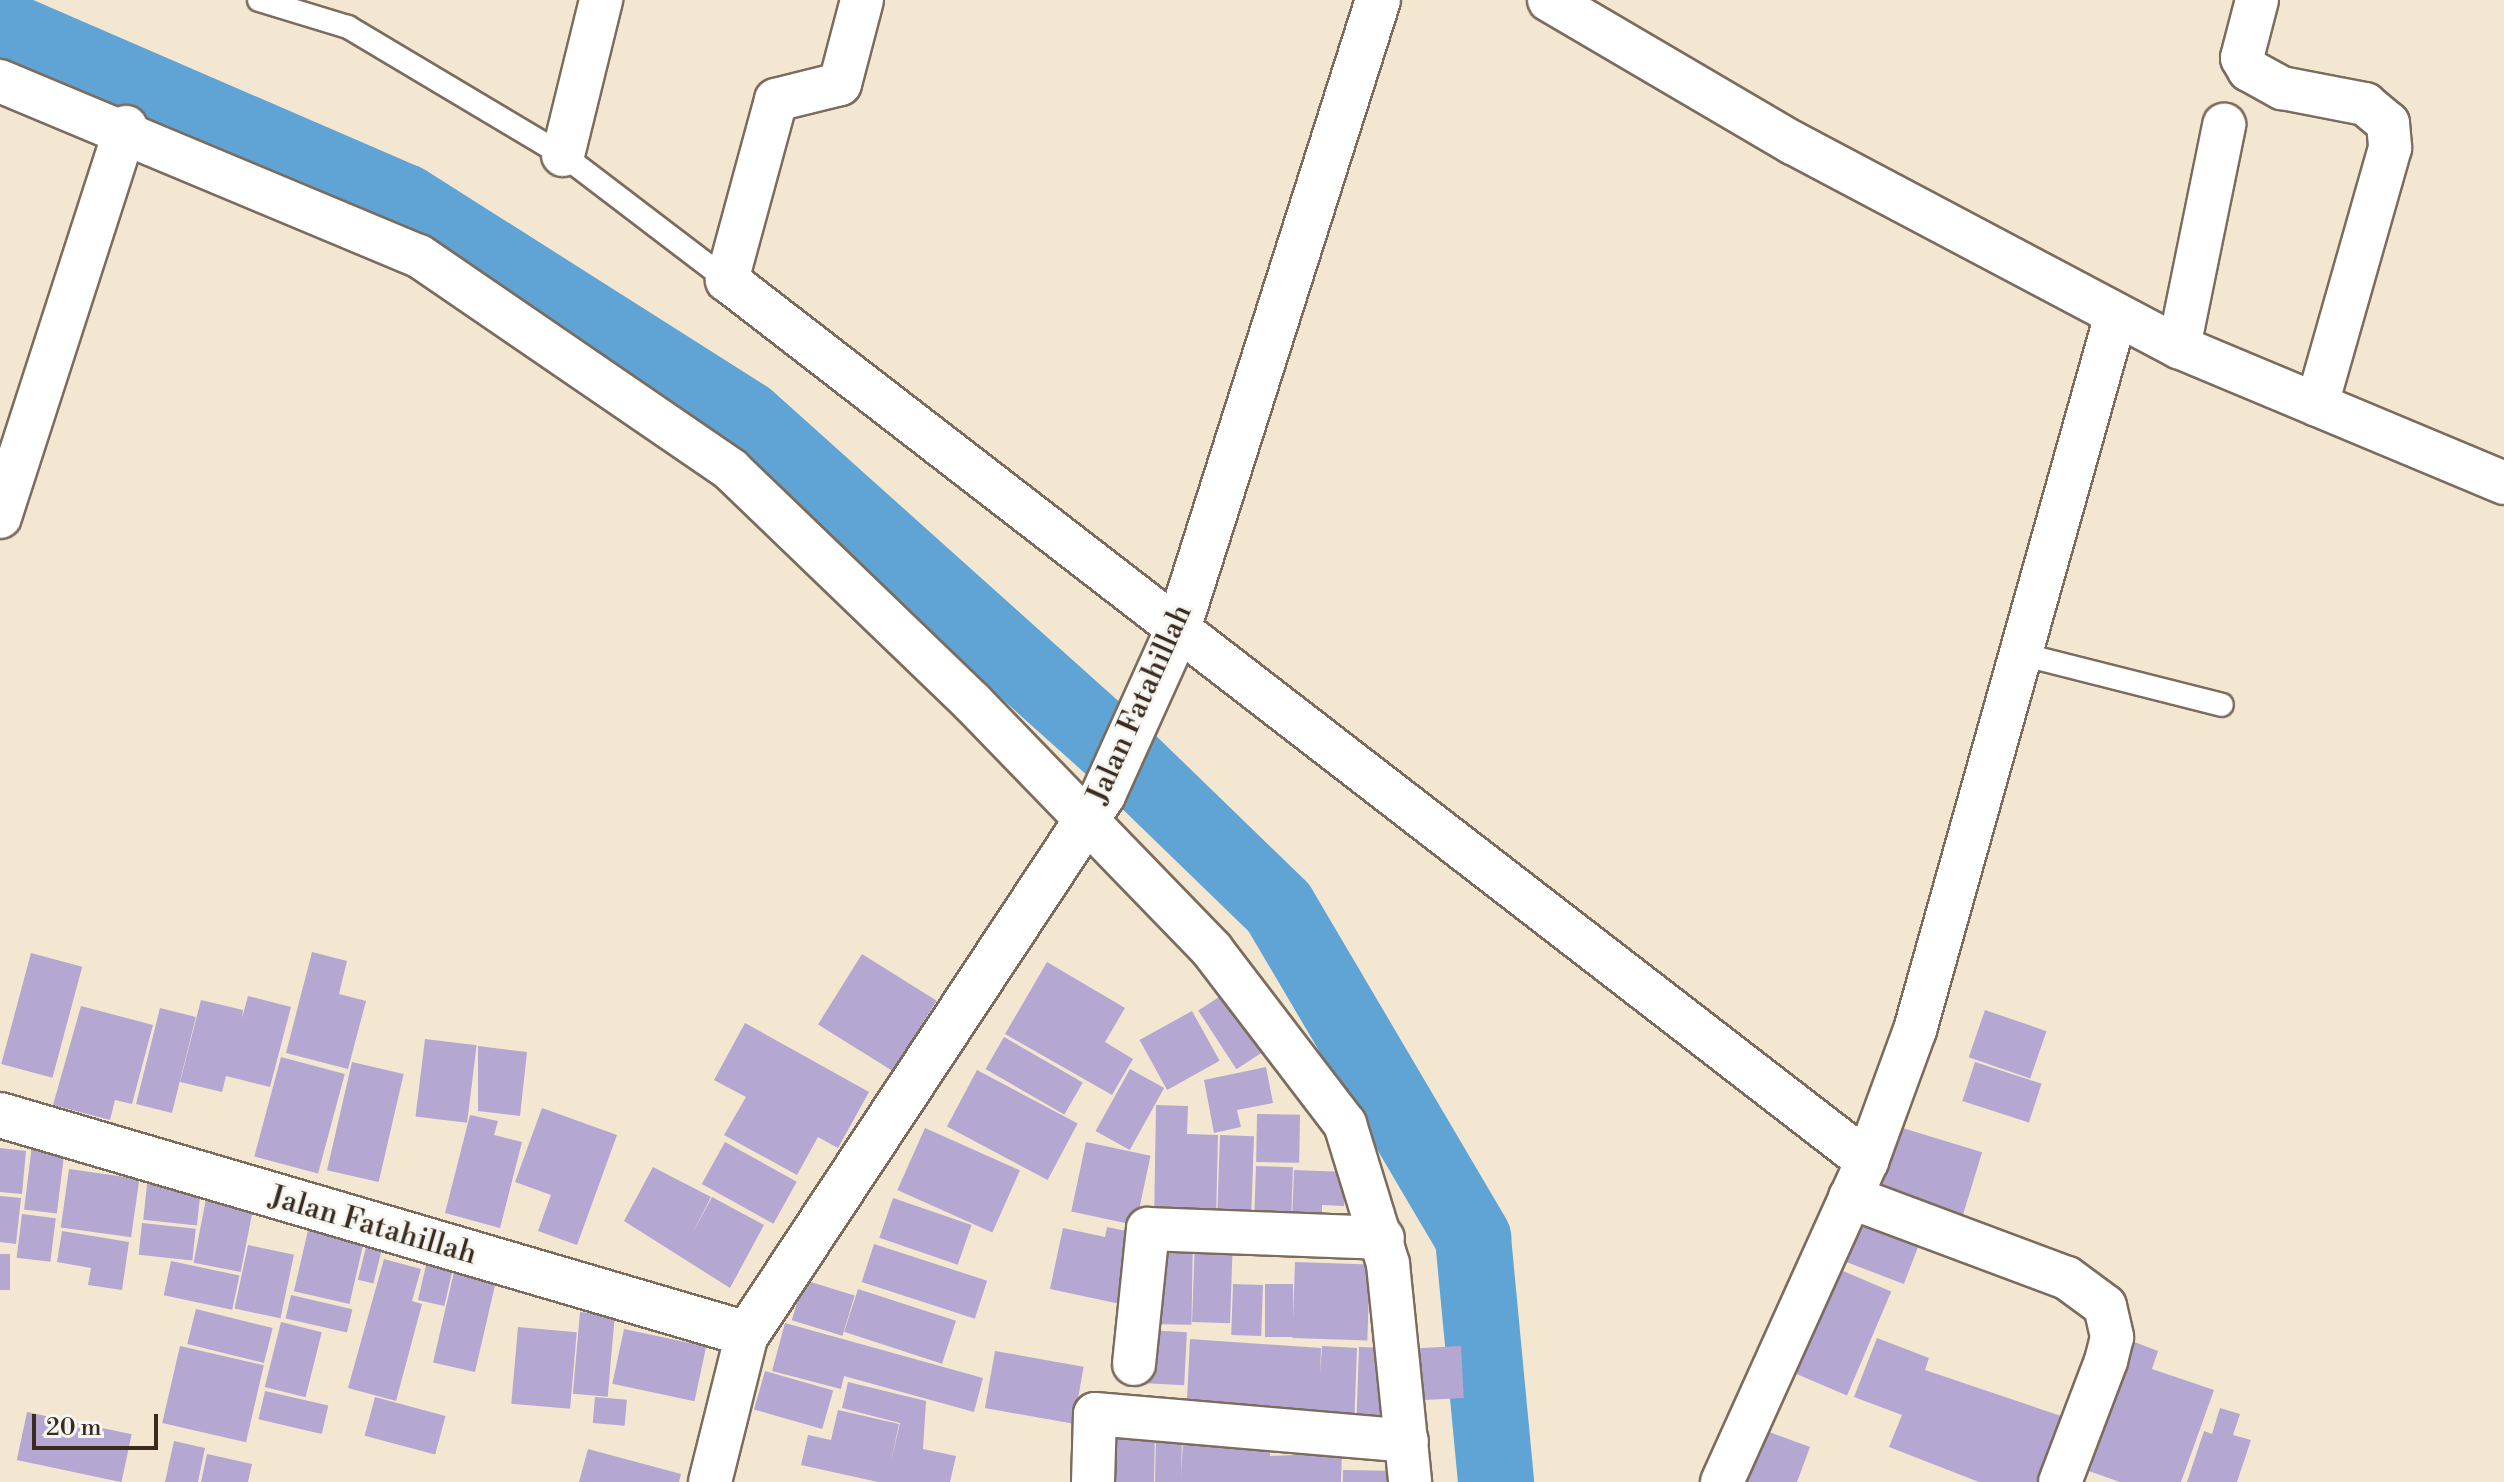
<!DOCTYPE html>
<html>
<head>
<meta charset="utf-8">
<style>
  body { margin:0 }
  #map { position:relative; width:2504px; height:1482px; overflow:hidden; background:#f3e7d2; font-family:"Libre Bodoni",serif }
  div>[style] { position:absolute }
  .river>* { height:76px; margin:-38px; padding:0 38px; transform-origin:38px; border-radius:38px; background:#5fa4d4 }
  .building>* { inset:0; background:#b4a7d1; transform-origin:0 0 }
  .roads { filter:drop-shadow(2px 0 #7b6c5d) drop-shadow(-2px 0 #7b6c5d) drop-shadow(0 2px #7b6c5d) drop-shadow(0 -2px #7b6c5d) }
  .lane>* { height:22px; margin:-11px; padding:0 11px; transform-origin:11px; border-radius:11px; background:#fff }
  .street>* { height:42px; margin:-21px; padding:0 21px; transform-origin:21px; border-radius:21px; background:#fff }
  .secondary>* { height:44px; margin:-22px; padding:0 22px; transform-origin:22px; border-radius:22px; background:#fff }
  span { translate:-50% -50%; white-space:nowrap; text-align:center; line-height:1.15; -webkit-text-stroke:6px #f6f6f2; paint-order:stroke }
  .street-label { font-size:30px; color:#3b2a1e }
  .scale { position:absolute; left:32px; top:1414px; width:126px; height:36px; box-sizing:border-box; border:4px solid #3b2a1e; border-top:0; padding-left:10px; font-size:24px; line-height:28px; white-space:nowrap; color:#3b2a1e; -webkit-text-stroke:6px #f6f6f2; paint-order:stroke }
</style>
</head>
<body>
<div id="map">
  <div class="river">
    <i style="left:0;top:27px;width:441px;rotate:23.4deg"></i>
    <i style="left:405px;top:202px;width:405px;rotate:32.4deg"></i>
    <i style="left:747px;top:419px;width:491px;rotate:41.9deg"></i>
    <i style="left:1113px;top:747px;width:231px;rotate:44.1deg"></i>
    <i style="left:1279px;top:908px;width:383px;rotate:59.5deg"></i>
    <i style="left:1473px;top:1238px;width:245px;rotate:84.6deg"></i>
  </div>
  <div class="building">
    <i style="clip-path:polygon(312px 952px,347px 961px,339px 994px,366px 1001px,348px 1069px,286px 1053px)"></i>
    <i style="left:31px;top:953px;width:53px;height:115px;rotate:15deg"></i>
    <i style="left:862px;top:954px;width:88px;height:83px;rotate:32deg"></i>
    <i style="clip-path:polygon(1047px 962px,1125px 1008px,1105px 1042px,1133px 1059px,1112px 1095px,1005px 1034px)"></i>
    <i style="left:1236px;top:986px;width:70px;height:45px;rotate:57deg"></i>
    <i style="clip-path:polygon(248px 996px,291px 1007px,270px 1087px,226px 1076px,222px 1092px,180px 1082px,201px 1000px,243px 1010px,242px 1018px)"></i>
    <i style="clip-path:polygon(81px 1006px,153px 1025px,132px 1104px,115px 1100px,110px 1120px,53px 1105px)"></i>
    <i style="left:160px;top:1008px;width:37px;height:99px;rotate:14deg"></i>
    <i style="left:1985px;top:1010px;width:65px;height:50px;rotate:19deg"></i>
    <i style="left:1192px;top:1011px;width:57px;height:60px;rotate:61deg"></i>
    <i style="clip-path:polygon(745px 1023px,869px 1092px,838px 1148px,818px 1137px,797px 1175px,724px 1135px,746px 1097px,714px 1080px)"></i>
    <i style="left:1004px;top:1037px;width:91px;height:37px;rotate:30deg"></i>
    <i style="left:425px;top:1039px;width:52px;height:78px;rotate:7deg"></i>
    <i style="clip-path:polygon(478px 1046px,527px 1052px,520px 1116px,478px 1111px)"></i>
    <i style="left:281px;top:1057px;width:66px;height:103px;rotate:15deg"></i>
    <i style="left:352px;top:1062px;width:53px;height:111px;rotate:13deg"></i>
    <i style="left:1975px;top:1062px;width:70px;height:41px;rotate:18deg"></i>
    <i style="clip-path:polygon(1266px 1067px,1273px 1103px,1237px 1110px,1241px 1127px,1214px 1133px,1204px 1080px)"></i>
    <i style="left:1130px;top:1069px;width:39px;height:71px;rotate:29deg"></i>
    <i style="left:977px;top:1070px;width:114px;height:64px;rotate:28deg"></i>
    <i style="clip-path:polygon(1156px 1105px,1188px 1106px,1187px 1134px,1218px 1135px,1216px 1220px,1154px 1222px)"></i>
    <i style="clip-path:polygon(542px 1108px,617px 1135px,577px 1245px,538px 1231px,551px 1195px,515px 1182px)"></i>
    <i style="left:1257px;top:1114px;width:43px;height:48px;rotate:1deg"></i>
    <i style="clip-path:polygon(470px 1115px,498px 1121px,494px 1135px,522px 1142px,500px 1228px,445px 1213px)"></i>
    <i style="left:1896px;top:1126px;width:90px;height:67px;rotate:17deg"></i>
    <i style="left:925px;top:1128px;width:104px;height:68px;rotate:24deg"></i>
    <i style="left:1220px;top:1135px;width:34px;height:85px;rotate:2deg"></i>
    <i style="left:725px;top:1142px;width:82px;height:48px;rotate:29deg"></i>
    <i style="left:1086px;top:1142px;width:66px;height:71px;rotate:12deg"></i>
    <i style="left:32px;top:1145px;width:33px;height:65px;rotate:7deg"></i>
    <i style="clip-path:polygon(0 1148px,26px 1151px,22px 1194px,0 1192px)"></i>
    <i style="left:1256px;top:1166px;width:37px;height:56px;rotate:2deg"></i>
    <i style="clip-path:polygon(653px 1167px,711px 1197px,691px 1236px,712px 1197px,764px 1225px,730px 1288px,624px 1221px)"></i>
    <i style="left:69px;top:1169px;width:71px;height:59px;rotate:8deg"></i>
    <i style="clip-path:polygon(1294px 1170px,1345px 1172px,1344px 1206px,1322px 1205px,1322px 1221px,1292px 1220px)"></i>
    <i style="left:147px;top:1184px;width:54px;height:36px;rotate:6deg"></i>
    <i style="clip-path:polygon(0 1196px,21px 1198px,16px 1244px,0 1242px)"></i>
    <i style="left:893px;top:1198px;width:83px;height:42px;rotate:19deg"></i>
    <i style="left:206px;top:1199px;width:48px;height:65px;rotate:11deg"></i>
    <i style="left:1864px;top:1212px;width:63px;height:53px;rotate:21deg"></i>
    <i style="left:22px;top:1214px;width:34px;height:44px;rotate:7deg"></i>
    <i style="left:142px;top:1223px;width:54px;height:32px;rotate:6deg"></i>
    <i style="left:309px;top:1226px;width:57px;height:67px;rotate:13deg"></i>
    <i style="clip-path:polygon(1107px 1227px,1141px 1234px,1125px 1305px,1050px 1289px,1063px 1228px,1105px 1237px)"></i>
    <i style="clip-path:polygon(62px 1231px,129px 1242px,122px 1290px,88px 1285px,91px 1268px,57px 1262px)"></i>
    <i style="left:1152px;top:1235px;width:41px;height:89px;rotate:1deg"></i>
    <i style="left:1195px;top:1237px;width:38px;height:85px;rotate:2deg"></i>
    <i style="left:368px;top:1239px;width:16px;height:42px;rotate:14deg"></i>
    <i style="left:874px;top:1244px;width:119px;height:40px;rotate:18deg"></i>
    <i style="left:248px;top:1245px;width:47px;height:65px;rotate:12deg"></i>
    <i style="left:0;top:1254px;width:10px;height:36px"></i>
    <i style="clip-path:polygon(384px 1259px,421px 1269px,412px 1301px,422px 1304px,396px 1401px,348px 1388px)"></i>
    <i style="left:171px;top:1261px;width:70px;height:35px;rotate:12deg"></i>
    <i style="left:427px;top:1261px;width:27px;height:40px;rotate:13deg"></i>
    <i style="left:1295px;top:1262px;width:75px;height:76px;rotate:2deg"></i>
    <i style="left:456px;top:1263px;width:43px;height:102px;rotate:13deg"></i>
    <i style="left:1836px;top:1268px;width:60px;height:113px;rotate:23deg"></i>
    <i style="left:804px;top:1280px;width:53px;height:42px;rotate:17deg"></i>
    <i style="left:1233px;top:1284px;width:30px;height:51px;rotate:2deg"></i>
    <i style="left:1265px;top:1284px;width:28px;height:53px"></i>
    <i style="left:858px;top:1289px;width:103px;height:45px;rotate:18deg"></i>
    <i style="left:291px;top:1295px;width:63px;height:24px;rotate:13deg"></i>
    <i style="left:196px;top:1309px;width:79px;height:36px;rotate:14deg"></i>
    <i style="left:580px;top:1312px;width:35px;height:82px;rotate:5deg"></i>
    <i style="left:281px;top:1322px;width:42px;height:67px;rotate:14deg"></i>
    <i style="clip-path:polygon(785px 1323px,983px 1378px,974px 1412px,844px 1376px,841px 1389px,772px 1371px)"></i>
    <i style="left:518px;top:1327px;width:59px;height:77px;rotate:5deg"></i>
    <i style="left:624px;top:1329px;width:84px;height:56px;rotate:12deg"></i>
    <i style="left:1145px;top:1330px;width:42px;height:53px;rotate:3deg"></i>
    <i style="clip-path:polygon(1877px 1338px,1929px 1358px,1925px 1370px,2070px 1419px,2046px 1482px,1979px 1482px,1889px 1447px,1902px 1415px,1854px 1397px)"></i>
    <i style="clip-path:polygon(1190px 1339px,1321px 1348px,1320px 1375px,1322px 1346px,1357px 1348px,1354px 1429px,1186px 1419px)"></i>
    <i style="clip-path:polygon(2129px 1340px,2158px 1351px,2152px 1369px,2214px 1390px,2181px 1482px,2120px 1482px,2083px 1469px)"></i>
    <i style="left:180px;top:1346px;width:86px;height:79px;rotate:13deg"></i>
    <i style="left:1461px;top:1346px;width:52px;height:44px;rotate:87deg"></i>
    <i style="left:1359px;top:1347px;width:35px;height:81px;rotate:2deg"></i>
    <i style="left:995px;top:1351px;width:90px;height:58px;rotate:10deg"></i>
    <i style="left:765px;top:1371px;width:71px;height:40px;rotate:16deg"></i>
    <i style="clip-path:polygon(848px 1382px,926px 1401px,923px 1449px,956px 1456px,950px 1482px,878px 1482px,801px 1465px,808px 1435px,831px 1440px,838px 1410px,899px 1424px,890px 1466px,900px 1423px,842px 1408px)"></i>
    <i style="left:265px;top:1391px;width:65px;height:29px;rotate:13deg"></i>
    <i style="left:375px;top:1397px;width:73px;height:40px;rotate:15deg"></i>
    <i style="left:595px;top:1397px;width:32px;height:26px;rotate:5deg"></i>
    <i style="clip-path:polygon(2220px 1408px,2240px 1414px,2233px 1435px,2251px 1440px,2237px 1482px,2187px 1482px,2204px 1431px,2212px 1434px)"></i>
    <i style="left:27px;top:1412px;width:107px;height:49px;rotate:12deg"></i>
    <i style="left:1116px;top:1425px;width:39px;height:57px;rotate:1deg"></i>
    <i style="clip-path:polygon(1764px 1430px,1810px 1447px,1797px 1482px,1745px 1482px)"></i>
    <i style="clip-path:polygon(1156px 1435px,1182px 1435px,1181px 1477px,1183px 1440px,1270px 1444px,1270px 1456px,1342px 1453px,1341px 1482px,1155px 1482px)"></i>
    <i style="clip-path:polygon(174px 1441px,205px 1448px,198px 1482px,165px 1482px)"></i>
    <i style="clip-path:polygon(588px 1449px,681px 1474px,679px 1482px,579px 1482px)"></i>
    <i style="clip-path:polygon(207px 1454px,252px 1464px,248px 1482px,201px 1482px)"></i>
    <i style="left:1343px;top:1470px;width:61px;height:12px;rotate:1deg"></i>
  </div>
  <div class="roads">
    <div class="lane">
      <i style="left:259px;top:0;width:93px;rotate:16.9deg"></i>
      <i style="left:348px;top:27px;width:250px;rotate:30.8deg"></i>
      <i style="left:563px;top:155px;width:206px;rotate:37.3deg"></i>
      <i style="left:2021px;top:654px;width:207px;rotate:14.2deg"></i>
    </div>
    <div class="street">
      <i style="left:862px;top:0;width:87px;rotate:104.7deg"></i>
      <i style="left:840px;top:84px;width:66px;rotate:166deg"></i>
      <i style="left:776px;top:100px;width:187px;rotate:105.2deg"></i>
      <i style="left:727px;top:280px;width:1441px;rotate:37.7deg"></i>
      <i style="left:1549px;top:0;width:283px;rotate:30.4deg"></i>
      <i style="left:1793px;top:143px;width:437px;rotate:27.9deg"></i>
      <i style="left:2179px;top:347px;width:352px;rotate:22.7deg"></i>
      <i style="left:2257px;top:0;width:60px;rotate:104.5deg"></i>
      <i style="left:2242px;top:58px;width:14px;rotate:60deg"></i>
      <i style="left:2249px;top:70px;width:38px;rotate:29deg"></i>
      <i style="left:2282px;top:88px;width:85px;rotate:10.9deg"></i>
      <i style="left:2365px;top:104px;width:30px;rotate:40deg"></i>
      <i style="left:2388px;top:123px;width:25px;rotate:85deg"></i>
      <i style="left:2390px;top:148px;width:267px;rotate:105.9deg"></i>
      <i style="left:0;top:81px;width:454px;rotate:22.7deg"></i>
      <i style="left:419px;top:256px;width:378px;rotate:34.4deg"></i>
      <i style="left:731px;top:470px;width:335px;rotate:43.9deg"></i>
      <i style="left:972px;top:702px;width:345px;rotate:45.9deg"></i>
      <i style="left:1212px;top:950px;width:219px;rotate:52.6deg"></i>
      <i style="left:1345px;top:1124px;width:146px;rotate:72.9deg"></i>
      <i style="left:1388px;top:1264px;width:219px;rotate:84.2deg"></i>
      <i style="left:563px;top:155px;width:160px;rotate:-76.2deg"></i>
      <i style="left:2179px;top:347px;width:227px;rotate:-78.5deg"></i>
      <i style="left:0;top:517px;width:410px;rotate:-72.1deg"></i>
      <i style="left:1850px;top:1197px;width:232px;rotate:20.5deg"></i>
      <i style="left:2067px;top:1278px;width:47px;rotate:36.4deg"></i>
      <i style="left:2105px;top:1306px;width:32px;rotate:77deg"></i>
      <i style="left:2112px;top:1337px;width:25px;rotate:104deg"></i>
      <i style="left:2106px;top:1361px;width:129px;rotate:110.8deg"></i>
      <i style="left:1134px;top:1364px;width:136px;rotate:-84.1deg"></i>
      <i style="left:1148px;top:1229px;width:235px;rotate:2.2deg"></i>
      <i style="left:710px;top:1482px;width:153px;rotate:-76deg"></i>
      <i style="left:1093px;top:1482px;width:68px;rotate:-88.3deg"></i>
      <i style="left:1095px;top:1414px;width:313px;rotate:4.9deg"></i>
      <i style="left:1722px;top:1482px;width:352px;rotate:-65.7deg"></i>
      <i style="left:1867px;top:1161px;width:140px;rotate:-69.9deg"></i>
      <i style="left:1915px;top:1030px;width:743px;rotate:-74.3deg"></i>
    </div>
    <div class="secondary">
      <i style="left:0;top:1115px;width:778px;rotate:16.34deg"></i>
      <i style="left:747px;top:1334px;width:646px;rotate:-56.56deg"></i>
      <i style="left:1103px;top:795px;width:182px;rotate:-65.7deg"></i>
      <i style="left:1178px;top:629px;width:660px;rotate:-72.36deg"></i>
    </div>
  </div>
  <div class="street-label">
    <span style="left:1140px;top:704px;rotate:-66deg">Jalan Fatahillah</span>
    <span style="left:373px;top:1226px;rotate:16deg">Jalan Fatahillah</span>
  </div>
  <div class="scale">20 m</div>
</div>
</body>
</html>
